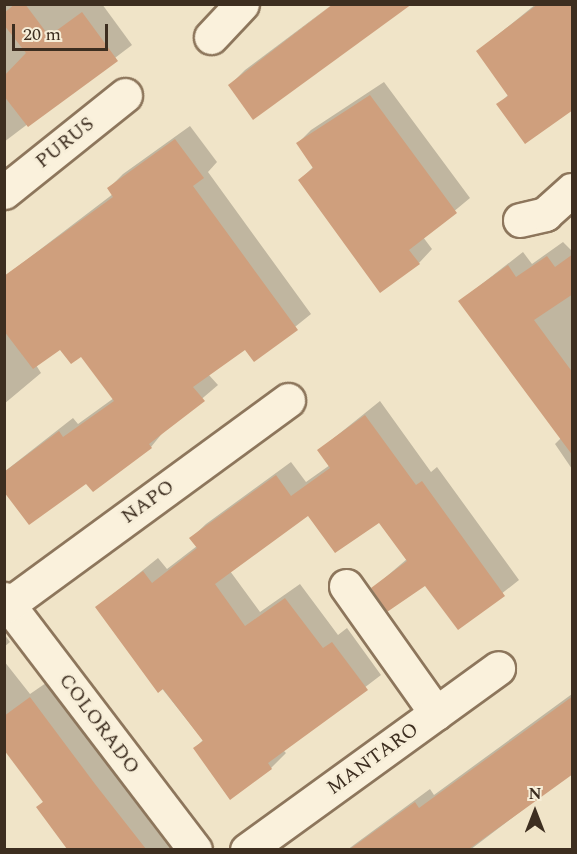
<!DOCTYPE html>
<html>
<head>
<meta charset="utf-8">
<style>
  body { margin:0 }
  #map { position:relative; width:577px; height:854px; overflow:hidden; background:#f0e4c8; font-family:Spectral,serif }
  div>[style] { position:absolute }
  .shadow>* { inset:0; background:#0003 }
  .building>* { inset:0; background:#cf9f7d }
  .roads { filter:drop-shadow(2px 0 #8d765c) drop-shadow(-2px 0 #8d765c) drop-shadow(0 2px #8d765c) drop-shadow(0 -2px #8d765c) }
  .minor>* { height:33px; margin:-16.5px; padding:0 16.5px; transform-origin:16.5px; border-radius:16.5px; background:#faf1dc }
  span { translate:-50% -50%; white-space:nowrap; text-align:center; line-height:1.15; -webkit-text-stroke:5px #f7eed8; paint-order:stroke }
  .street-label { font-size:20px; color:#3d2e20 }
  .frame { position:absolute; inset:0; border:6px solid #3d2e20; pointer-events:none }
  .north { position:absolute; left:505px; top:782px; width:60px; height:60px; -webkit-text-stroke:4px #f7eed8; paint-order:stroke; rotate:0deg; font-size:16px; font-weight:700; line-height:24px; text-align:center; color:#3d2e20 }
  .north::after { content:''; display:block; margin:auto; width:21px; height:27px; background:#3d2e20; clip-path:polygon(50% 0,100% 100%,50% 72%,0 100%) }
  .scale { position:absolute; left:12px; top:24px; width:96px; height:27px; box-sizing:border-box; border:3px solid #3d2e20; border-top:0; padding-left:8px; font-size:18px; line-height:21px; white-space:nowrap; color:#3d2e20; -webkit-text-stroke:4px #f7eed8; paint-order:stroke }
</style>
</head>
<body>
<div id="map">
  <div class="shadow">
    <i style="clip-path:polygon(4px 4px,102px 4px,132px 45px,4px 142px)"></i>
    <i style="clip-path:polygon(333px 4px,230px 85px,245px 70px)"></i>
    <i style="clip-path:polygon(536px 4px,572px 4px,525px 142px,498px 105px,509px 94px,478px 51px)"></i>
    <i style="clip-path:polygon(384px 82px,470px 198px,423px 237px,432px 249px,419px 263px,300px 180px,314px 166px,298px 143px,311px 130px)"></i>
    <i style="clip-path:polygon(190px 126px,217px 162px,208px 172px,311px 314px,254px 360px,245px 348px,208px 374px,218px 385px,164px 431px,151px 447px,93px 490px,86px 482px,4px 472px,73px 418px,78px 424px,114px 398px,82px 355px,61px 348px,36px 365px,41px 373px,4px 404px,4px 277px,113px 194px,109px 188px,123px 174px)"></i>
    <i style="clip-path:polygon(563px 242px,572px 251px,572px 469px,555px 444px,561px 438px,460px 301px,523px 252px,532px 264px)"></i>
    <i style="clip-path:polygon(380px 401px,431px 472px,437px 467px,519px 580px,458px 628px,426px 584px,373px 588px,407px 559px,380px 521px,309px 514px,230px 571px,260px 612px,300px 584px,338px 635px,347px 628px,381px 675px,283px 750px,286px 753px,271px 768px,231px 798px,195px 748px,203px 740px,97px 607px,158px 558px,167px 569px,197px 546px,191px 538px,206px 524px,291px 462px,306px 482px,330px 465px,319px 450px)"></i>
    <i style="clip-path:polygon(4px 634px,10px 642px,4px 647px)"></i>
    <i style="clip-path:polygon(4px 661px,30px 694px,46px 683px,171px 850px,69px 850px,38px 807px,44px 801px,7px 751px,4px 753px)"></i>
    <i style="clip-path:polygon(572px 694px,572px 772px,470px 850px,347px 850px,430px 789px,434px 795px)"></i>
  </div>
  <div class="building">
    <i style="clip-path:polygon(15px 4px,25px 4px,49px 36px,82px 12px,118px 61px,28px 127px,4px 96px,4px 76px,26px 53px,4px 25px,4px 13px)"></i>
    <i style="clip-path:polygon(333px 4px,412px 4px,253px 120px,228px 85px)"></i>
    <i style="clip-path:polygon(538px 4px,573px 4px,573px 110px,525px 144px,496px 104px,508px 96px,476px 51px)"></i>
    <i style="clip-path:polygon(370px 95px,457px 213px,409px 250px,420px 264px,380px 293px,298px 180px,313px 168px,296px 143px)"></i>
    <i style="clip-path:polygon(175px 139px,204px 178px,193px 186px,298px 330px,254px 362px,245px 350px,193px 387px,205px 401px,149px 444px,152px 448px,93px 492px,86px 484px,29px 525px,4px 492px,4px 472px,59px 431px,63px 437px,114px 401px,81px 357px,71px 364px,60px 350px,33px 369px,4px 331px,4px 276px,113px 197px,107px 188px)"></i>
    <i style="clip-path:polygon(573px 254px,573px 294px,534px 320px,573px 373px,573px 456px,458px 301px,508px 265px,516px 277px,547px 256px,555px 267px)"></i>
    <i style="clip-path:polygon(365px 415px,416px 485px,422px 481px,505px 596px,458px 630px,425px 586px,387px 612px,371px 588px,407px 561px,379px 523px,335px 553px,308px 516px,215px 584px,245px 626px,285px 598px,323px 648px,332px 642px,368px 690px,268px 763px,272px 769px,230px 800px,193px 748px,203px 741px,163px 689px,158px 693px,95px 607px,143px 571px,152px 583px,197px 548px,189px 538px,276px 475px,291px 496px,330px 468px,317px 450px)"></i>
    <i style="clip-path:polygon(573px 696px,573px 774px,469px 849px,350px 849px,415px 802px,419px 808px)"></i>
    <i style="clip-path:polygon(30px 697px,95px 784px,146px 849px,67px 849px,36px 807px,43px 802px,4px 750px,4px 716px)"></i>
  </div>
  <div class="roads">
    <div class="minor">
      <i style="left:211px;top:37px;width:45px;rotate:-46.8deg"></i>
      <i style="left:4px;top:192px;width:155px;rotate:-38.7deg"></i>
      <i style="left:520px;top:220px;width:26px;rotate:-13deg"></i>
      <i style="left:545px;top:214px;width:36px;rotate:-42deg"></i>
      <i style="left:346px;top:586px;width:156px;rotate:54.7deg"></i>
      <i style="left:4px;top:599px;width:315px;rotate:52.7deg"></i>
      <i style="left:8px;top:605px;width:347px;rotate:-36.2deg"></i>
      <i style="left:247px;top:850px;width:310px;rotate:-35.9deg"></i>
    </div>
  </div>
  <div class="street-label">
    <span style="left:65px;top:143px;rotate:-39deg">PURUS</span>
    <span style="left:148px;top:502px;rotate:-36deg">NAPO</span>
    <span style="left:99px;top:724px;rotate:53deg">COLORADO</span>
    <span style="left:373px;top:759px;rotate:-36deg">MANTARO</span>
  </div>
  <div class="frame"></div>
  <div class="north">N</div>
  <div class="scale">20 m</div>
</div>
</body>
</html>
